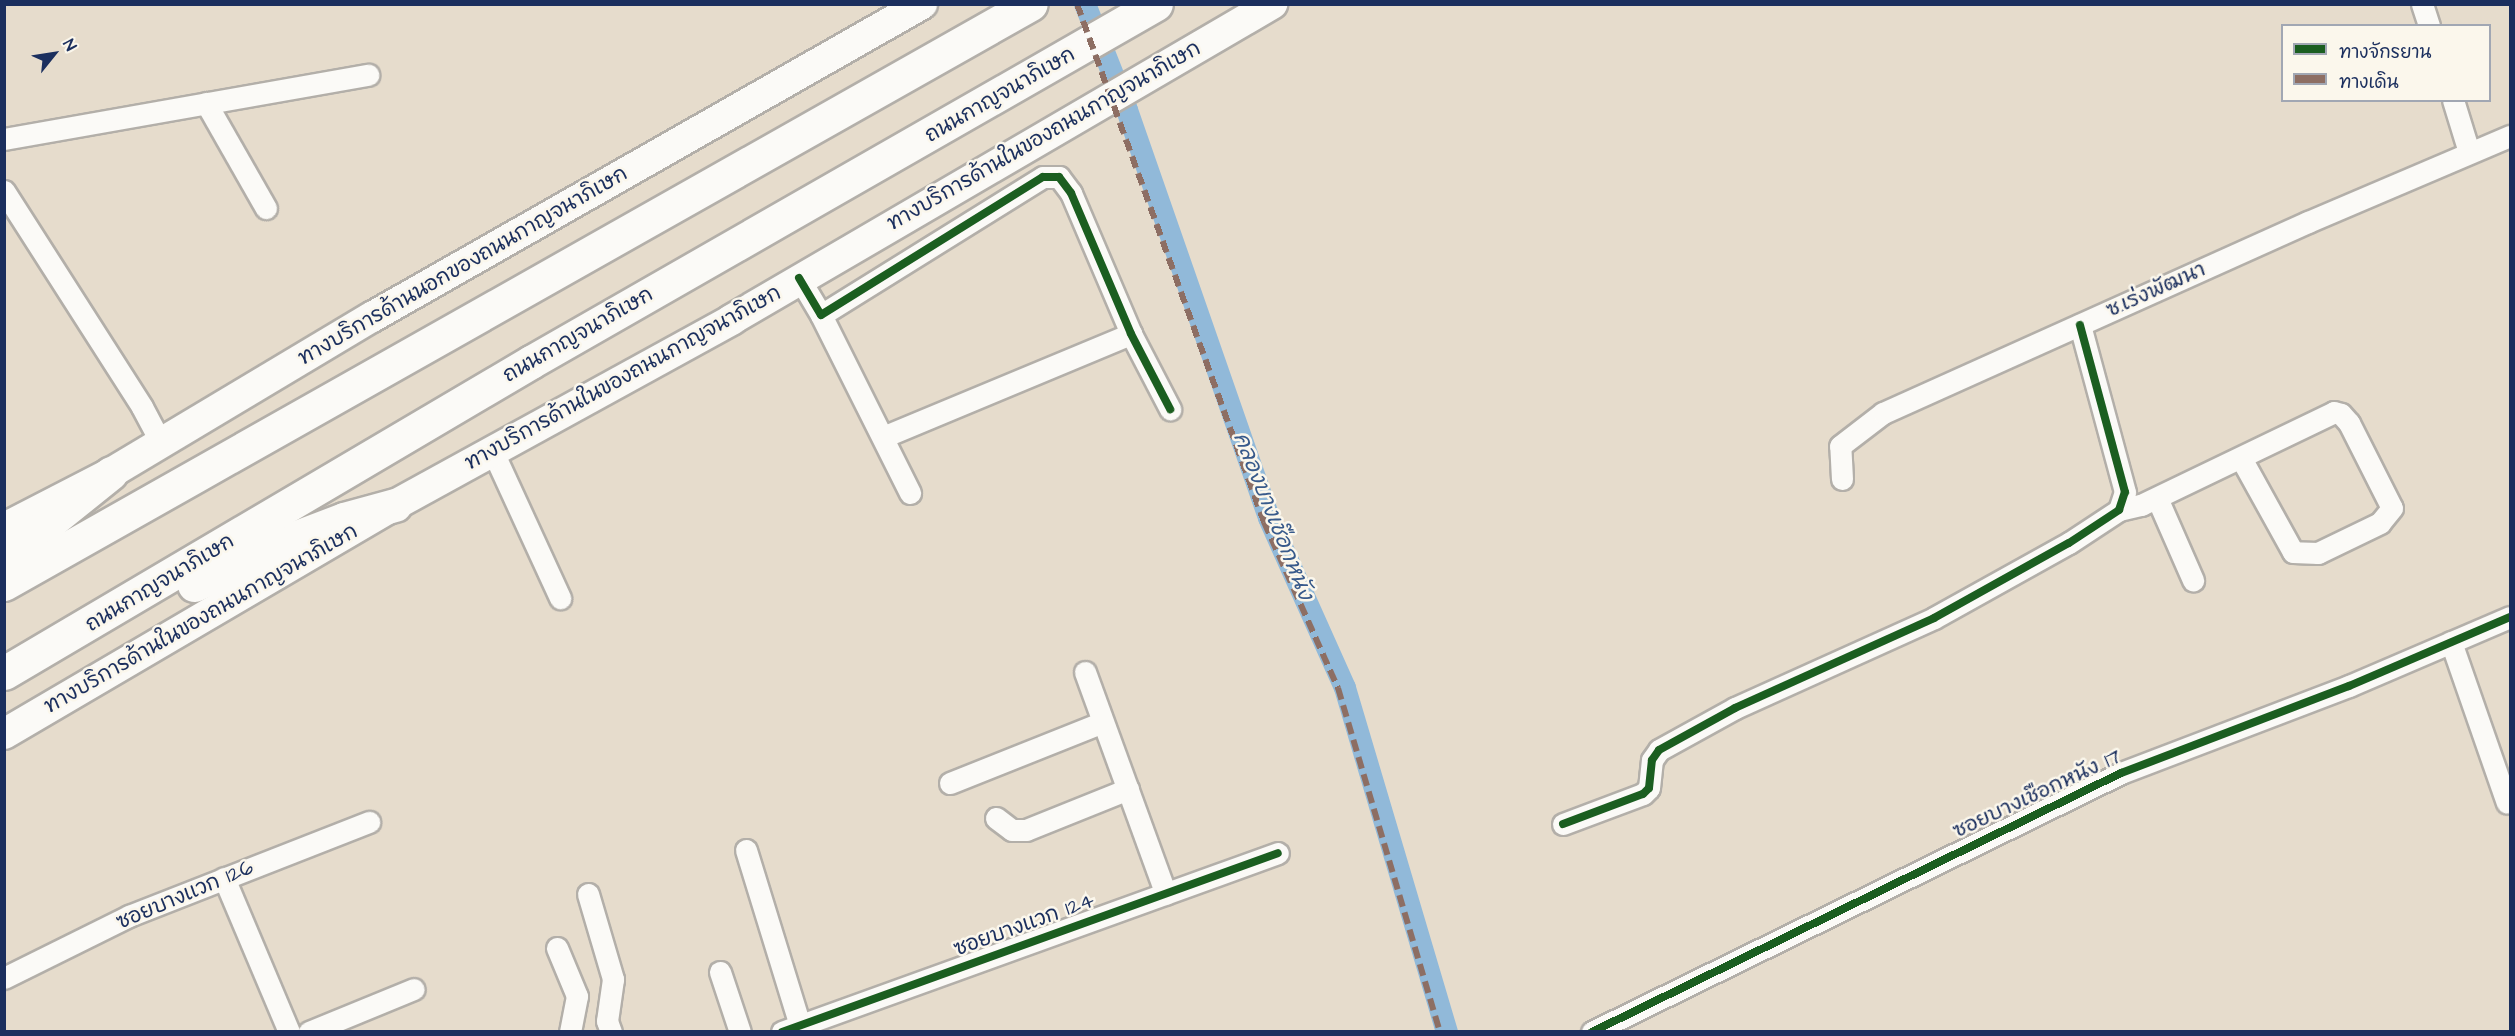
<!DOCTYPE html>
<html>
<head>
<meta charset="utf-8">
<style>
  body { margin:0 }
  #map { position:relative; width:2515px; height:1036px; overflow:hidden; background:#e6dccc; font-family:"Architects Daughter","Playpen Sans Thai",sans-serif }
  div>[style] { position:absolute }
  .canal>* { height:22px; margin:-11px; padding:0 11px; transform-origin:11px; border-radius:11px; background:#91b9d9 }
  .roads { filter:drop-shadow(2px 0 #b3afa9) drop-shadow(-2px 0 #b3afa9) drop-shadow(0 2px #b3afa9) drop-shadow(0 -2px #b3afa9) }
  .street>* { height:21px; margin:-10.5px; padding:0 10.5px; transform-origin:10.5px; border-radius:10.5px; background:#fbfaf7 }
  .secondary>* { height:30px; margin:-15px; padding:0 15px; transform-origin:15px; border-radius:15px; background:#fbfaf7 }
  .highway>* { height:33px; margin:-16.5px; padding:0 16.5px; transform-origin:16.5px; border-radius:16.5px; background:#fbfaf7 }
  .quiet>* { height:6px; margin-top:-3px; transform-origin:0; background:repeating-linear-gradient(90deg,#8d6e63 0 12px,transparent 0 18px) }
  .cycleway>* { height:8px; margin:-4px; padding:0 4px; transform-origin:4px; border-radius:4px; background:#1b5e20 }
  span { translate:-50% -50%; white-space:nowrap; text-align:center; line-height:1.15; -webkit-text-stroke:5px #fbf7ec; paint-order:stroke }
  .street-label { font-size:21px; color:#1b2f5e }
  .water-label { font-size:22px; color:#385a8b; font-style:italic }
  .frame { position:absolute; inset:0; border:6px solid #1b2f5e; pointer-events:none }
  .legend { position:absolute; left:2281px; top:24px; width:210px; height:78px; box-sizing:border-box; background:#fbf7ec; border:2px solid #a1a7b3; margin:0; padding:8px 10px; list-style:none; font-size:18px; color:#1b2f5e }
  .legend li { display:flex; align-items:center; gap:12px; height:30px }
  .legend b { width:30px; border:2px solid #a1a7b3 }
  .north { position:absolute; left:24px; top:24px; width:60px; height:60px; -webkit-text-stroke:4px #fbf7ec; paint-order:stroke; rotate:60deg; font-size:16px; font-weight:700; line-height:24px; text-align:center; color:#1b2f5e }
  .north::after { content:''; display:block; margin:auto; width:21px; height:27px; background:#1b2f5e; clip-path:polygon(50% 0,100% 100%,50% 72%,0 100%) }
</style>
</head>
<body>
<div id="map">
  <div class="canal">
    <i style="left:1085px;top:4px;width:114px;rotate:68.4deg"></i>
    <i style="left:1127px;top:110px;width:432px;rotate:70.8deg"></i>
    <i style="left:1269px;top:518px;width:186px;rotate:65.9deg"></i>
    <i style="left:1345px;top:688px;width:359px;rotate:73.5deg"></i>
  </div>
  <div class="roads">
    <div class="street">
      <i style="left:2422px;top:4px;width:23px;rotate:72deg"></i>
      <i style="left:2453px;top:100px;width:54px;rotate:72.9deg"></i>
      <i style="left:206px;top:103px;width:121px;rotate:60.3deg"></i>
      <i style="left:4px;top:139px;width:370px;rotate:-10deg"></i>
      <i style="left:4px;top:191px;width:256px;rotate:57.4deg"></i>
      <i style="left:142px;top:407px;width:40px;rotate:62deg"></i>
      <i style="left:799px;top:278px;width:43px;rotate:59.3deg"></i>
      <i style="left:821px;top:315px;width:261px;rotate:-31.9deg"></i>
      <i style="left:1043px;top:177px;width:16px"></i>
      <i style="left:1059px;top:177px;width:20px;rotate:53deg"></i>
      <i style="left:1071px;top:193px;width:153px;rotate:66.9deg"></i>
      <i style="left:1131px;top:334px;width:85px;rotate:62.5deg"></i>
      <i style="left:821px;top:315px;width:199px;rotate:63.4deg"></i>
      <i style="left:883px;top:437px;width:269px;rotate:-22.6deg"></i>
      <i style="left:493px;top:452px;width:161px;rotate:65.3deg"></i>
      <i style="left:1842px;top:479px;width:33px;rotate:-93deg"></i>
      <i style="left:1840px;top:446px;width:54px;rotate:-37.5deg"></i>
      <i style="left:1883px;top:413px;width:466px;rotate:-24.2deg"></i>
      <i style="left:2308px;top:222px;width:220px;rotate:-23.1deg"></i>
      <i style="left:2157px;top:498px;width:90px;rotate:66.3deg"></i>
      <i style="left:2119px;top:510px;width:23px;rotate:-13deg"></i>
      <i style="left:2141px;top:505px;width:214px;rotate:-25.7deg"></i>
      <i style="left:2334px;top:412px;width:7px;rotate:16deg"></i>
      <i style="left:2341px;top:414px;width:12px;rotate:48deg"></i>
      <i style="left:2349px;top:423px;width:95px;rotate:63.2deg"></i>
      <i style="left:2392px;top:508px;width:19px;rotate:129deg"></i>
      <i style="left:2380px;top:523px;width:69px;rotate:154.2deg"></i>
      <i style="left:2318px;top:553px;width:25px;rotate:-178deg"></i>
      <i style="left:2293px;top:552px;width:107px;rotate:-119deg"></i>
      <i style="left:2451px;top:642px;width:170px;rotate:70.8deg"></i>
      <i style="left:1085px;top:672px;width:236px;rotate:70deg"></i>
      <i style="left:950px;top:783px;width:162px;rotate:-21.7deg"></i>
      <i style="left:996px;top:818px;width:20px;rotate:37deg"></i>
      <i style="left:1012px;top:830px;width:14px"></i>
      <i style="left:1026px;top:830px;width:110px;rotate:-21.9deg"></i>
      <i style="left:1563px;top:824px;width:85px;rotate:-20.6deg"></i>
      <i style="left:1643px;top:794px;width:8px;rotate:-45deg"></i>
      <i style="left:1649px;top:788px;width:28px;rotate:-84deg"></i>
      <i style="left:1652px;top:760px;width:12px;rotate:-55deg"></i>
      <i style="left:1659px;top:750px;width:87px;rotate:-28.9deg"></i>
      <i style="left:1735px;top:708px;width:218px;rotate:-24.3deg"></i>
      <i style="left:1934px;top:618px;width:154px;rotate:-29.1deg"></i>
      <i style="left:2069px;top:543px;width:60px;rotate:-33.4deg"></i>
      <i style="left:2119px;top:510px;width:19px;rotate:-72deg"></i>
      <i style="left:2125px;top:492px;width:173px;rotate:-105.1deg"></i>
      <i style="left:746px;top:850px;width:183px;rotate:72.9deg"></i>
      <i style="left:224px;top:878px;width:167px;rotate:67.1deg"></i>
      <i style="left:588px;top:894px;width:89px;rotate:73.6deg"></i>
      <i style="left:613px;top:979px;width:42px;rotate:98.1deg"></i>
      <i style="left:607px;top:1021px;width:12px;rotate:70deg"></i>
      <i style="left:557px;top:948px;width:52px;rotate:67.4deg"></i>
      <i style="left:577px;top:996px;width:37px;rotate:101deg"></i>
      <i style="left:720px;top:972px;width:63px;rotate:71.6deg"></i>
      <i style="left:4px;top:978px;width:140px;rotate:-26.4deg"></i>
      <i style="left:129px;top:916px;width:258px;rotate:-21.4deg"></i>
      <i style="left:309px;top:1032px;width:113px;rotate:-22.3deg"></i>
      <i style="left:782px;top:1032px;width:527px;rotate:-19.84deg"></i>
      <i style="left:1592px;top:1032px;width:589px;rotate:-26.09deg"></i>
      <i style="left:2121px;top:773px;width:244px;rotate:-20.9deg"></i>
      <i style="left:2349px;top:686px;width:175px;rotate:-23.2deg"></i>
    </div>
    <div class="secondary">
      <i style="left:4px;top:528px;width:120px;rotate:-27.2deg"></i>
      <i style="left:111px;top:473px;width:304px;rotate:-30.9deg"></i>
      <i style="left:372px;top:317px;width:633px;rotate:-29.64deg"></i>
      <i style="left:4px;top:734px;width:453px;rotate:-30.4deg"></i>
      <i style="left:395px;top:505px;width:384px;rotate:-28.8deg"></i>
      <i style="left:731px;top:320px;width:627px;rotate:-30.29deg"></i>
    </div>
    <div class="highway">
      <i style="left:4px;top:559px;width:137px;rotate:-38.8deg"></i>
      <i style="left:4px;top:584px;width:1179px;rotate:-29.46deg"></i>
      <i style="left:194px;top:585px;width:105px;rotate:-25.3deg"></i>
      <i style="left:289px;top:540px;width:59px;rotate:-20.9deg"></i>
      <i style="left:344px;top:519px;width:53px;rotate:-15.4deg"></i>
      <i style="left:4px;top:673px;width:612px;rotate:-30.55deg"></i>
      <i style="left:531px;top:362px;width:720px;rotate:-29.8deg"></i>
    </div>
  </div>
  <div class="quiet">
    <i style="left:1077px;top:4px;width:551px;rotate:70.15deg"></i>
    <i style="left:1264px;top:522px;width:182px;rotate:66deg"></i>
    <i style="left:1338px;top:688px;width:359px;rotate:73.5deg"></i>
  </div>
  <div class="cycleway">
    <i style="left:799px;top:278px;width:43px;rotate:59.3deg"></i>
    <i style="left:821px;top:315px;width:261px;rotate:-31.9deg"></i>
    <i style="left:1043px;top:177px;width:16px"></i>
    <i style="left:1059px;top:177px;width:20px;rotate:53deg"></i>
    <i style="left:1071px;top:193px;width:153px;rotate:66.9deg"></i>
    <i style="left:1131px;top:334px;width:85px;rotate:62.5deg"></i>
    <i style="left:1563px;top:824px;width:85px;rotate:-20.6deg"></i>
    <i style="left:1643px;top:794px;width:8px;rotate:-45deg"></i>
    <i style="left:1649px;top:788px;width:28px;rotate:-84deg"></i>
    <i style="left:1652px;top:760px;width:12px;rotate:-55deg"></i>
    <i style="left:1659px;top:750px;width:87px;rotate:-28.9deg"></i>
    <i style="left:1735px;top:708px;width:218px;rotate:-24.3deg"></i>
    <i style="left:1934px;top:618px;width:154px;rotate:-29.1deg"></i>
    <i style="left:2069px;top:543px;width:60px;rotate:-33.4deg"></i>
    <i style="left:2119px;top:510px;width:19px;rotate:-72deg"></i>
    <i style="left:2125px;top:492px;width:173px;rotate:-105.1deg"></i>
    <i style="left:782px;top:1032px;width:527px;rotate:-19.84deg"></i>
    <i style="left:1592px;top:1032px;width:589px;rotate:-26.09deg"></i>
    <i style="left:2121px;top:773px;width:244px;rotate:-20.9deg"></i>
    <i style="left:2349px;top:686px;width:175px;rotate:-23.2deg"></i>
  </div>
  <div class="street-label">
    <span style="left:1000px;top:95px;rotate:-30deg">ถนนกาญจนาภิเษก</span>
    <span style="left:1044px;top:136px;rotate:-30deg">ทางบริการด้านในของถนนกาญจนาภิเษก</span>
    <span style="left:463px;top:266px;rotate:-30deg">ทางบริการด้านนอกของถนนกาญจนาภิเษก</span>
    <span style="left:2156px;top:290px;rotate:-24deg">ซ.เร่งพัฒนา</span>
    <span style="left:578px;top:335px;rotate:-30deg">ถนนกาญจนาภิเษก</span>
    <span style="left:623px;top:378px;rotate:-29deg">ทางบริการด้านในของถนนกาญจนาภิเษก</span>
    <span style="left:160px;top:583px;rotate:-31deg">ถนนกาญจนาภิเษก</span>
    <span style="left:201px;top:619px;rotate:-30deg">ทางบริการด้านในของถนนกาญจนาภิเษก</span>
    <span style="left:2037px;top:794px;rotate:-25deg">ซอยบางเชือกหนัง 17</span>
    <span style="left:185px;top:895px;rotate:-23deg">ซอยบางแวก 126</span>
    <span style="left:1024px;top:925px;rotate:-20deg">ซอยบางแวก 124</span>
  </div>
  <div class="water-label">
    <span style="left:1273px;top:516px;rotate:68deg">คลองบางเชือกหนัง</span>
  </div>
  <div class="frame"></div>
  <ul class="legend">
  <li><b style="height:8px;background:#1b5e20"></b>ทางจักรยาน</li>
  <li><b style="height:8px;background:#8d6e63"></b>ทางเดิน</li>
  </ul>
  <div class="north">N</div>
</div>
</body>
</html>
